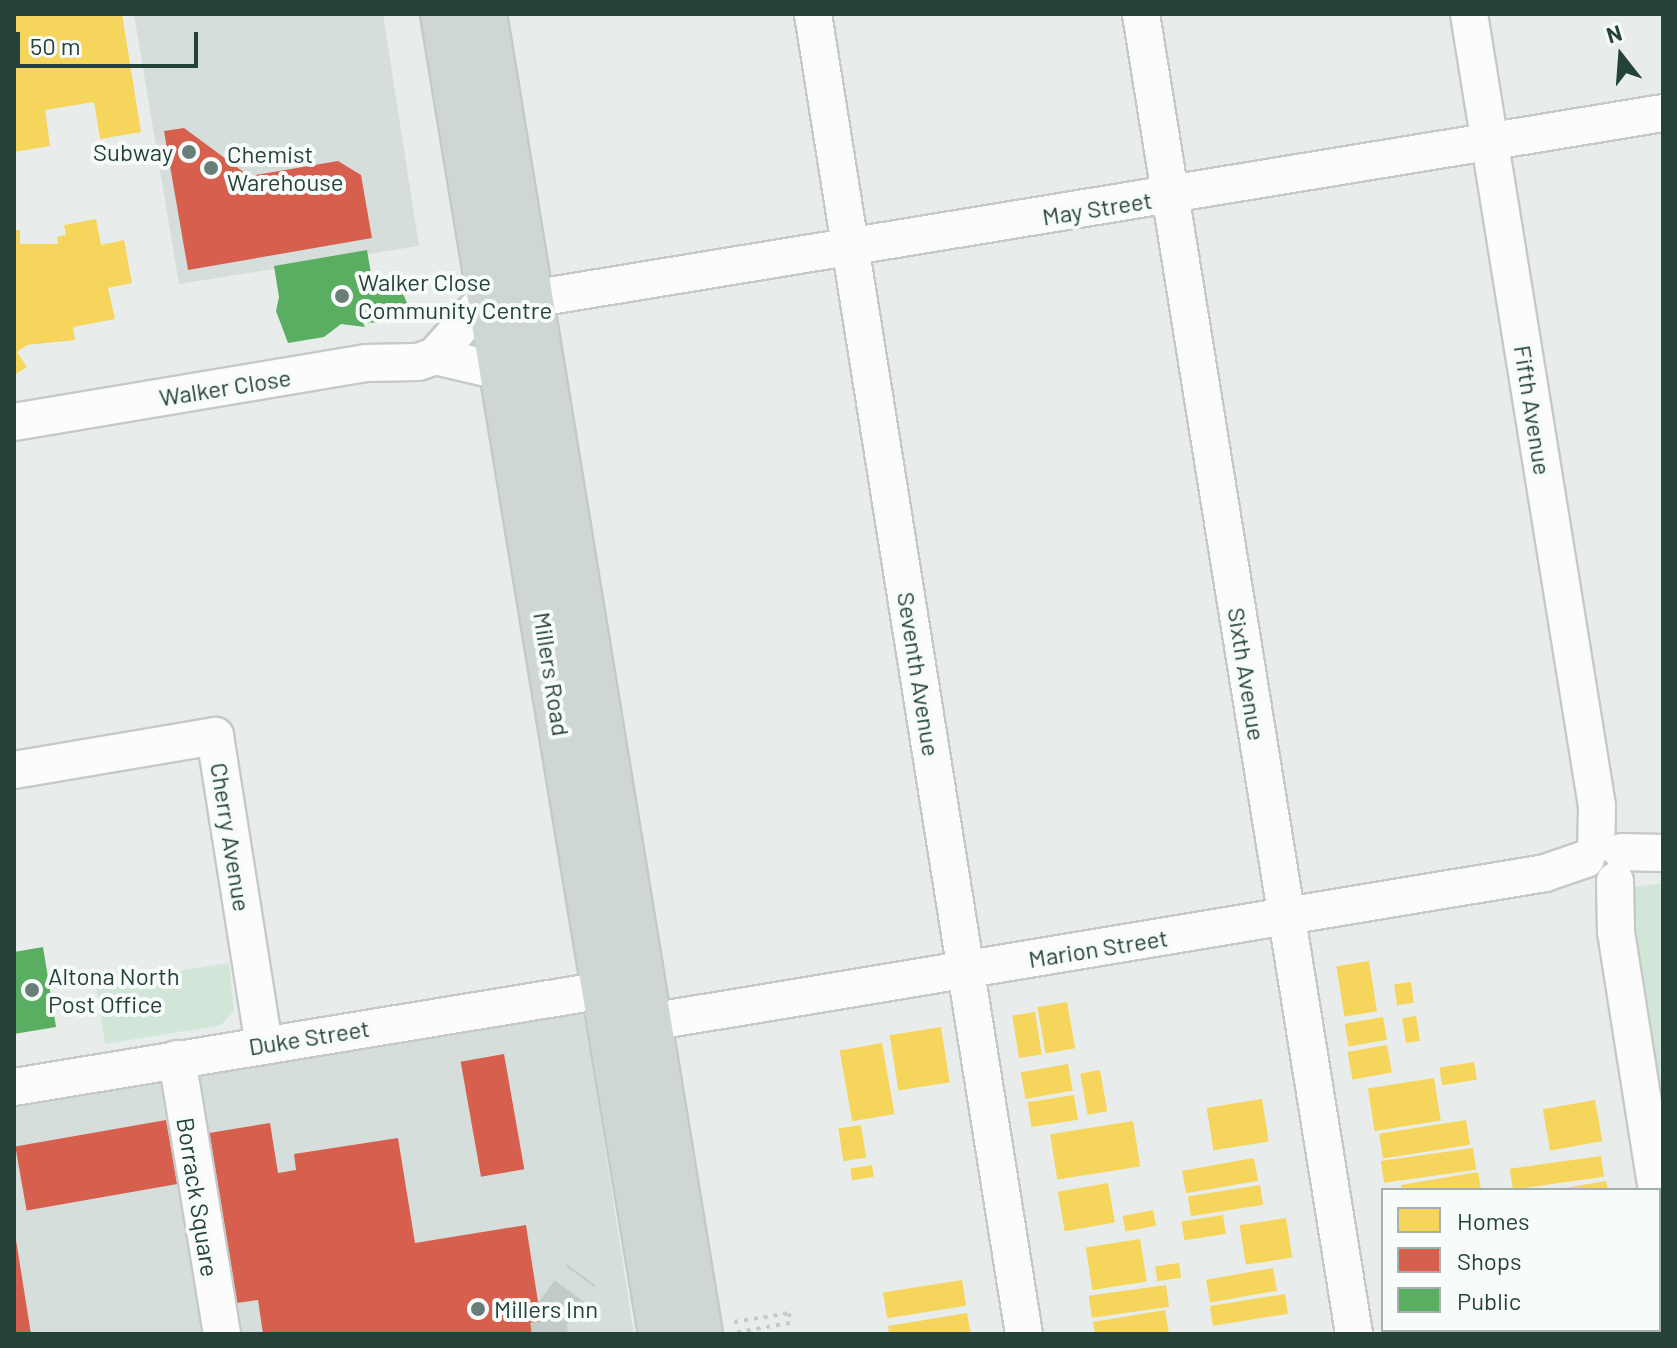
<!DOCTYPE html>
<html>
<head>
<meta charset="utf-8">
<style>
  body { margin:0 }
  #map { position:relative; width:1677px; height:1348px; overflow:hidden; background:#e8edeb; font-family:Barlow,sans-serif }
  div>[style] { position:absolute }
  .built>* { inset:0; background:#d6dedb }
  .green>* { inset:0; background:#d1e6d8 }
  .homes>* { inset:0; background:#f6d55c; transform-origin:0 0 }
  .shops>* { inset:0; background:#d6604d; transform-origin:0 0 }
  .public>* { inset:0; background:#5aae61 }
  .minor-tunnel>* { height:36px; margin-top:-18px; transform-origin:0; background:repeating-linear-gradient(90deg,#c1cbc8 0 36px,transparent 0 54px) }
  .path>* { height:4px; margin-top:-2px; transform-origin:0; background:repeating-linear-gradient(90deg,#c3ccca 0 4px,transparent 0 10px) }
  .roads { filter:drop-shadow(2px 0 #c5cac8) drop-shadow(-2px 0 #c5cac8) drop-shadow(0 2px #c5cac8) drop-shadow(0 -2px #c5cac8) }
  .minor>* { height:36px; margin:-18px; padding:0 18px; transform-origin:18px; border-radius:18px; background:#fcfcfc }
  .major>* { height:44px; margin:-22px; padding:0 22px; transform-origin:22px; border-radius:22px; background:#cfd7d5 }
  .dots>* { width:22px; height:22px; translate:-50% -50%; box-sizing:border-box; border:4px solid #f7fbf9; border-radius:50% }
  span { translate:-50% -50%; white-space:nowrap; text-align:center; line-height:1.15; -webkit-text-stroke:8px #f7fbf9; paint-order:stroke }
  .poi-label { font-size:24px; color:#24423a }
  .right { translate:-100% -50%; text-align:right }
  .left { translate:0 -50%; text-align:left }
  .street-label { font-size:24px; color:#24423a }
  .frame { position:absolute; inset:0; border:16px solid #24423a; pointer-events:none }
  .legend { position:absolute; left:1381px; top:1188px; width:280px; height:144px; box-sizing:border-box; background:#f7fbf9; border:2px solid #a3b1ad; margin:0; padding:10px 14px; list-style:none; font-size:24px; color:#24423a }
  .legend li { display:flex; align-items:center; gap:16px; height:40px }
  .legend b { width:40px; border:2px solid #a3b1ad }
  .north { position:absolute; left:1581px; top:16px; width:80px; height:80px; -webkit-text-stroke:6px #f7fbf9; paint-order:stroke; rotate:343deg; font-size:22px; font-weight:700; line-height:32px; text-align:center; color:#24423a }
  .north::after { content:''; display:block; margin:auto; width:28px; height:36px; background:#24423a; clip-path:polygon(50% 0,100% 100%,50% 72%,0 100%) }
  .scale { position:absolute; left:16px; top:32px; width:182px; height:36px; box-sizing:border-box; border:4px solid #24423a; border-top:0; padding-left:10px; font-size:24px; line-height:28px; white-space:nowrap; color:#24423a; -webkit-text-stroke:6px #f7fbf9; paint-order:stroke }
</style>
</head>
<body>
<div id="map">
  <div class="built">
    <i style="clip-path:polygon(134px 14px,383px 14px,419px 246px,179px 284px)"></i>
    <i style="clip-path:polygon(584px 1012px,634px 1334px,14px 1334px,14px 1105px)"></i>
  </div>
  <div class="green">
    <i style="clip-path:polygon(1663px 883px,1663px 1101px,1629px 888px)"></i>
    <i style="clip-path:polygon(229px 963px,234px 1011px,221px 1025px,105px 1044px,96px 984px)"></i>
  </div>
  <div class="homes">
    <i style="clip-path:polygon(14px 14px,122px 14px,141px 132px,100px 139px,94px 102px,45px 110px,50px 146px,14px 152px)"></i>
    <i style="clip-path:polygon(96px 219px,101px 245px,124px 240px,132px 283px,108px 288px,115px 319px,73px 327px,75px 340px,27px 345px,17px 352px,27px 367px,14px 375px,14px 230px,20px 230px,20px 244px,58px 244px,57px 237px,66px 235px,64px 225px)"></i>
    <i style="left:1369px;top:961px;width:51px;height:33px;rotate:81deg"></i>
    <i style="left:1411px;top:982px;width:21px;height:17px;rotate:82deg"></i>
    <i style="left:1067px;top:1002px;width:47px;height:30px;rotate:80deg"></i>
    <i style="left:1035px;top:1012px;width:43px;height:23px;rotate:81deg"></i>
    <i style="left:1416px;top:1016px;width:25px;height:14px;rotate:81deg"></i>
    <i style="left:1383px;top:1017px;width:23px;height:39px;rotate:80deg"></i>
    <i style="left:941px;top:1027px;width:56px;height:52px;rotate:81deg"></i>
    <i style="left:882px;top:1043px;width:72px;height:43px;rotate:80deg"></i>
    <i style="left:1387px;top:1045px;width:28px;height:40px;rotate:80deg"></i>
    <i style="left:1474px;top:1062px;width:18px;height:35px;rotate:81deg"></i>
    <i style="left:1068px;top:1064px;width:27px;height:48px;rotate:80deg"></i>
    <i style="left:1100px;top:1070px;width:42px;height:20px;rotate:80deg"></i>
    <i style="left:1434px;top:1078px;width:43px;height:67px;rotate:81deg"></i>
    <i style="left:1074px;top:1095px;width:25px;height:47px;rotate:81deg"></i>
    <i style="left:1262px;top:1099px;width:43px;height:56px;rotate:81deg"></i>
    <i style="left:1595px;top:1100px;width:42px;height:53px;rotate:80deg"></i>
    <i style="left:1466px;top:1120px;width:25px;height:88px;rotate:81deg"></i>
    <i style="left:1133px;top:1121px;width:46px;height:84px;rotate:81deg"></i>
    <i style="left:861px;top:1125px;width:33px;height:23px;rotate:81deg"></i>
    <i style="left:1473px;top:1148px;width:22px;height:93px;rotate:82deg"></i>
    <i style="left:1601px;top:1156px;width:21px;height:92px;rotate:82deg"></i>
    <i style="left:1254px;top:1158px;width:23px;height:73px;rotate:80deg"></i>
    <i style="left:872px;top:1165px;width:12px;height:22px;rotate:81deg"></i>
    <i style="clip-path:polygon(1478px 1172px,1481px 1190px,1402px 1190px,1401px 1185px)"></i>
    <i style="clip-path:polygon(1606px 1181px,1608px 1190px,1564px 1190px,1564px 1188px)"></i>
    <i style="left:1108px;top:1183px;width:40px;height:51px;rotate:80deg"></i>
    <i style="left:1260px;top:1185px;width:20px;height:73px;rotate:81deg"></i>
    <i style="left:1153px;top:1210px;width:16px;height:31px;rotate:79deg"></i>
    <i style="left:1223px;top:1215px;width:19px;height:42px;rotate:81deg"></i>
    <i style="left:1286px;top:1218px;width:40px;height:47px;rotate:81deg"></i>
    <i style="left:1140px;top:1239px;width:43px;height:55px;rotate:81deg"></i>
    <i style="left:1179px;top:1263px;width:15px;height:24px;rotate:82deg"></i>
    <i style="left:1273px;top:1268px;width:23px;height:68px;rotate:80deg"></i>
    <i style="left:962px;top:1280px;width:26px;height:80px;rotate:81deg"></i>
    <i style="left:1166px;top:1285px;width:22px;height:78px;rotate:82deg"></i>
    <i style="left:1285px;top:1294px;width:20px;height:76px;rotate:81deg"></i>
    <i style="clip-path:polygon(1165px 1310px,1169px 1333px,1095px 1334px,1093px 1322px)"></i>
    <i style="clip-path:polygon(967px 1313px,971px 1334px,889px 1334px,888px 1326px)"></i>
    <i style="left:1409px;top:1330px;width:57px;height:4px"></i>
    <i style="clip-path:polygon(1626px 1330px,1626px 1334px,1582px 1332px,1596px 1330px)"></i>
  </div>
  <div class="shops">
    <i style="clip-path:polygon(184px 128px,249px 176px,338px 161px,361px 175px,372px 238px,188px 270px,164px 131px)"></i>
    <i style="left:504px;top:1054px;width:117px;height:44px;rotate:80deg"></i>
    <i style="left:166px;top:1120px;width:65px;height:153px;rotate:80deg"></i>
    <i style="clip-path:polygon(270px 1123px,278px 1173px,296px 1170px,294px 1154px,398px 1138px,415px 1243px,526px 1225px,541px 1321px,560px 1318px,563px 1334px,263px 1334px,258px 1300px,237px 1303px,209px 1133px)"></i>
    <i style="clip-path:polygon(16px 1240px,31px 1334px,14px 1334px)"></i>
  </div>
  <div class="public">
    <i style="clip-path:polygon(367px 250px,374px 291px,388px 277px,404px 296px,407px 303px,396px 315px,401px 321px,363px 323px,365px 327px,341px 324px,324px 337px,288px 343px,276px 311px,279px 297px,274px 266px)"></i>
    <i style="clip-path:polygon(43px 947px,56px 1027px,14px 1034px,14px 952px)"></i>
  </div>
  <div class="minor-tunnel">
    <i style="left:550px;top:1334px;width:14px;rotate:-98deg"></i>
    <i style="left:548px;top:1320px;width:56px;rotate:-53.7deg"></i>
  </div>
  <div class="path">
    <i style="left:734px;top:1322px;width:56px;rotate:-9.3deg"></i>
    <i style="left:789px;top:1313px;width:10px;rotate:84deg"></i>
    <i style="left:790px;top:1323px;width:53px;rotate:170.2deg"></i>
  </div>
  <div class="roads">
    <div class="minor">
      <i style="left:813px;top:14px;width:1337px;rotate:80.92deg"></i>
      <i style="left:1141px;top:14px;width:1337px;rotate:80.83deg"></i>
      <i style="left:1469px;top:14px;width:802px;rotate:80.82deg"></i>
      <i style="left:1597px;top:806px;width:39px;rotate:91deg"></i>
      <i style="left:435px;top:356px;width:67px;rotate:13deg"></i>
      <i style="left:14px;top:422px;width:357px;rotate:-9.5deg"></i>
      <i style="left:366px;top:363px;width:52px;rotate:-1.1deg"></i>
      <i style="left:418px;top:362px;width:18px;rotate:-19deg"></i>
      <i style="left:435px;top:356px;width:80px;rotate:-48.5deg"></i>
      <i style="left:488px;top:296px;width:43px;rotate:4deg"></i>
      <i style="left:531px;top:299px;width:1147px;rotate:-9.33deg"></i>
      <i style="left:14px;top:770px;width:204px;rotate:-9.6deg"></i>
      <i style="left:215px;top:736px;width:312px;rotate:81deg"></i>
      <i style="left:1622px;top:852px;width:41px;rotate:1.4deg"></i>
      <i style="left:1615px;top:881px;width:51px;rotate:88.9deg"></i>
      <i style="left:1616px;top:932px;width:261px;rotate:81deg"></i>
      <i style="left:650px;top:1022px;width:907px;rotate:-9.45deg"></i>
      <i style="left:1545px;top:873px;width:43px;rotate:-18.9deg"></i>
      <i style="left:177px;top:1059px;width:279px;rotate:80.7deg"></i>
      <i style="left:14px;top:1087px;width:598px;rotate:-9.34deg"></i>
      <i style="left:1659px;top:1204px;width:24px;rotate:81deg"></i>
    </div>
    <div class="major">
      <i style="left:443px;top:14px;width:1338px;rotate:80.62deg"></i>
      <i style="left:484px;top:14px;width:1338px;rotate:80.71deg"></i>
    </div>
  </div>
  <div class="dots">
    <i style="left:189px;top:152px;background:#697e78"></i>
    <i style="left:211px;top:168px;background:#697e78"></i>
    <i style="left:342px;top:296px;background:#697e78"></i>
    <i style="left:32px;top:990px;background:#697e78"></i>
    <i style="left:478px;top:1309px;background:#697e78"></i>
  </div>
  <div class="poi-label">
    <span class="right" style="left:173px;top:152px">Subway</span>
    <span class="left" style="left:227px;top:168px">Chemist<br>Warehouse</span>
    <span class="left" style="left:358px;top:296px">Walker Close<br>Community Centre</span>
    <span class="left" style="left:48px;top:990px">Altona North<br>Post Office</span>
    <span class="left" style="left:494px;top:1309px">Millers Inn</span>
  </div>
  <div class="street-label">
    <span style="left:1097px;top:208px;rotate:-9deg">May Street</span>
    <span style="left:225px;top:387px;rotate:-9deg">Walker Close</span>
    <span style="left:1533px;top:410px;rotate:81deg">Fifth Avenue</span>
    <span style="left:552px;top:674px;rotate:81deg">Millers Road</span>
    <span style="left:919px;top:674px;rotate:81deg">Seventh Avenue</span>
    <span style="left:1247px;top:674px;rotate:81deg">Sixth Avenue</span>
    <span style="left:231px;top:837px;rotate:81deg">Cherry Avenue</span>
    <span style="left:1098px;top:948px;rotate:-9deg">Marion Street</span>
    <span style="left:309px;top:1037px;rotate:-9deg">Duke Street</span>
    <span style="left:198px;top:1197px;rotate:81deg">Borrack Square</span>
  </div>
  <div class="frame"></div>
  <ul class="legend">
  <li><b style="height:22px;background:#f6d55c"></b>Homes</li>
  <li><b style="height:22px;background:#d6604d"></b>Shops</li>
  <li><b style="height:22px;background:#5aae61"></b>Public</li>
  </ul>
  <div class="north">N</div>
  <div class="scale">50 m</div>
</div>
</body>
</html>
